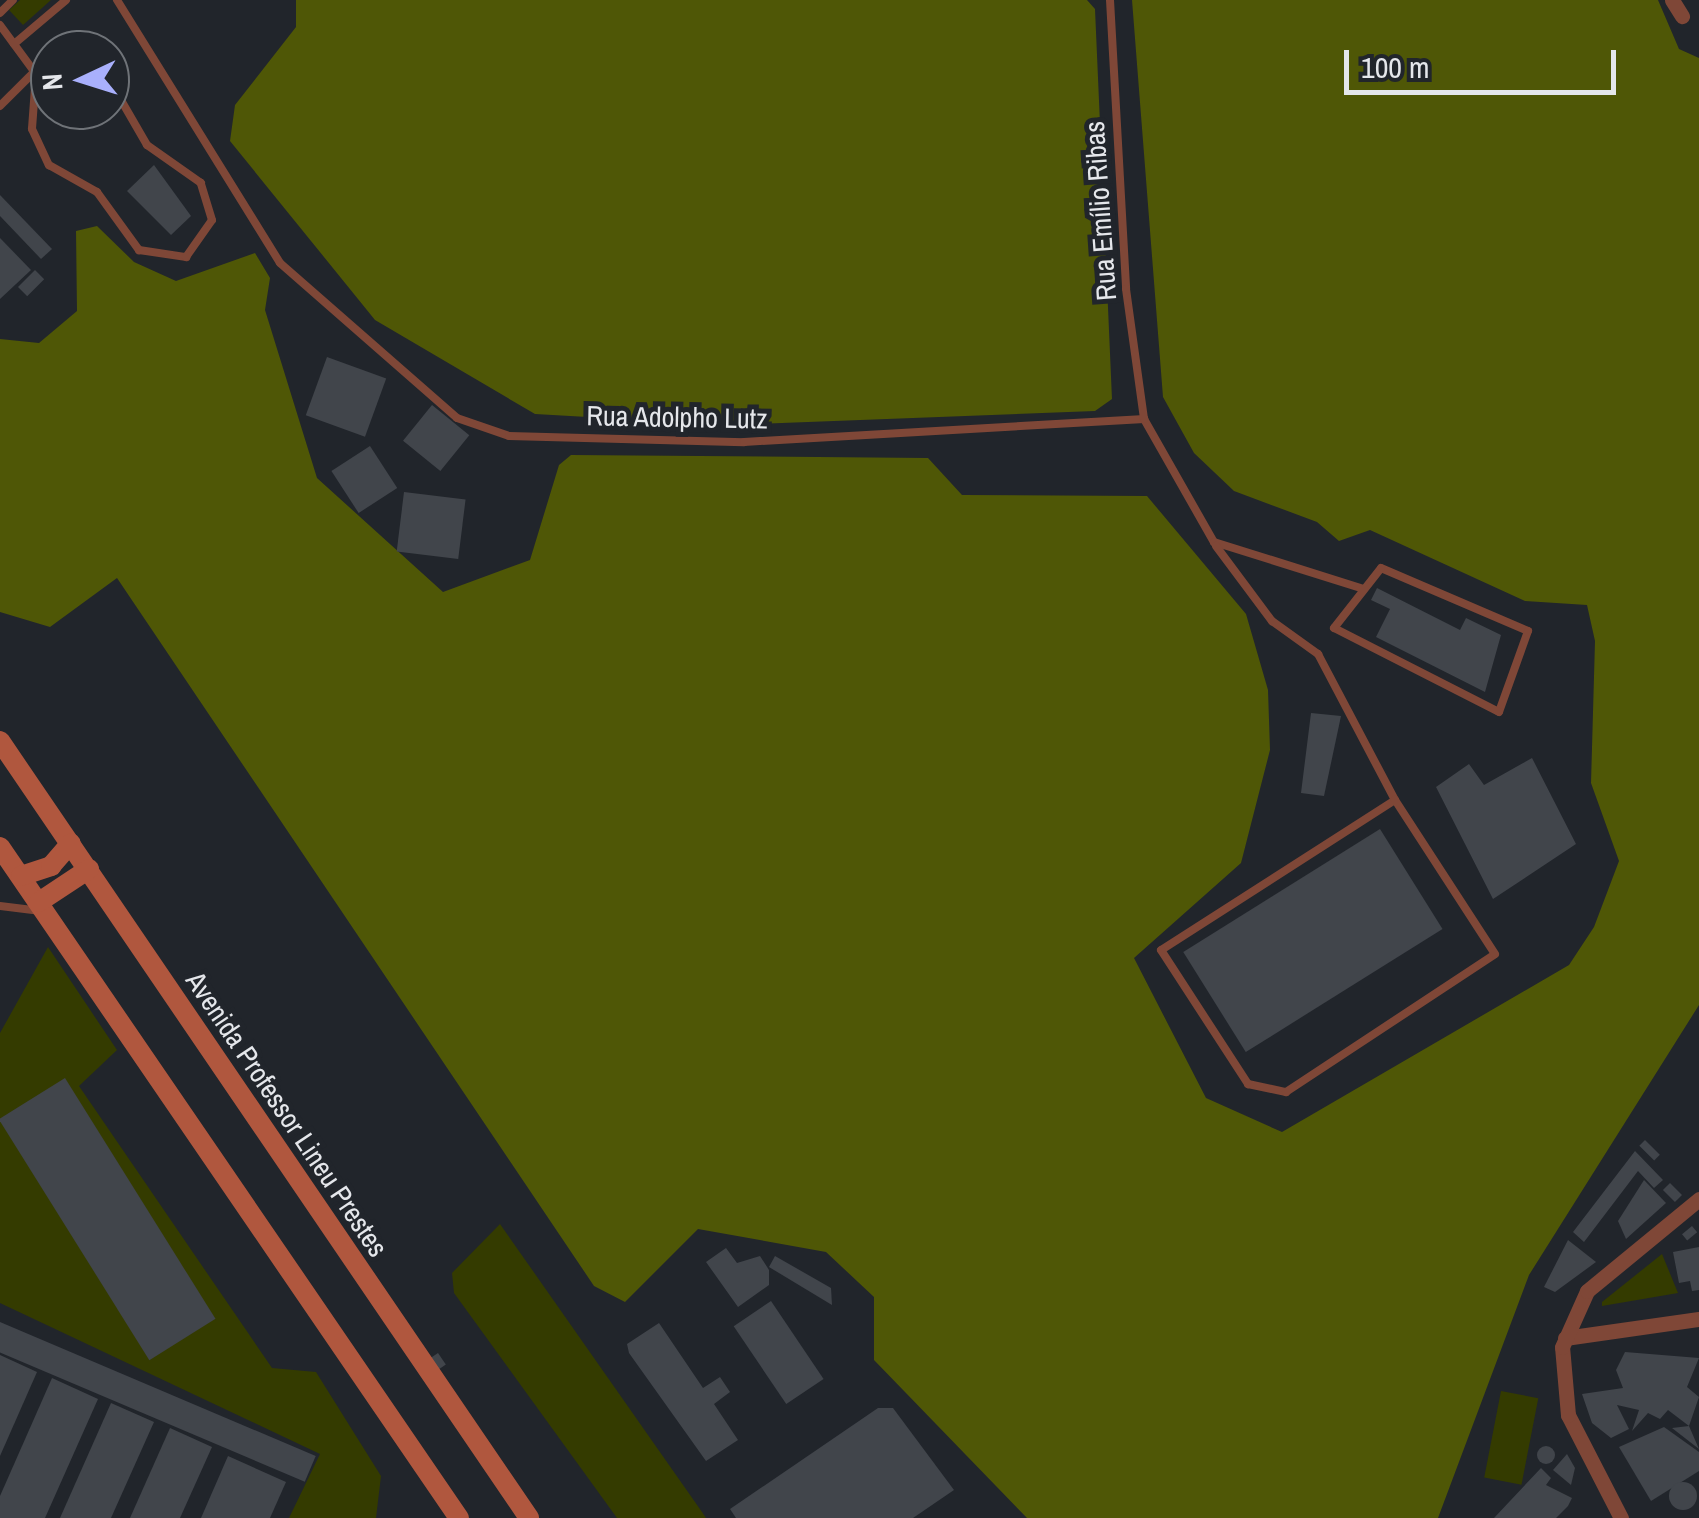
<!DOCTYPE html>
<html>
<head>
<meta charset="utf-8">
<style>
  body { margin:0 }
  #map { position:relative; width:1699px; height:1518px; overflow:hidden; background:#21252b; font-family:"Archivo Narrow",sans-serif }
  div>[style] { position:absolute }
  .green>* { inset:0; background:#343b00; transform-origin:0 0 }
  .forest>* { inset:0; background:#4f5706 }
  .building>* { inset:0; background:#41454b; transform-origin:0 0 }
  .round { border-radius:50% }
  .service>* { height:8px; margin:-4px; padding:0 4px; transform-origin:4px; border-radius:4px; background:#7f4737 }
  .minor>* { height:15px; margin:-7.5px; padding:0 7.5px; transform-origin:7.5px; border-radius:7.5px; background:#7f4737 }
  .secondary>* { height:20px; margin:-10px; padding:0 10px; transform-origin:10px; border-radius:10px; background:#b0573e }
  span { translate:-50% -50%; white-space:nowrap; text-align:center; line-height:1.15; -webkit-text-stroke:10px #21252b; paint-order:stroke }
  .street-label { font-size:28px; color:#e5e7eb }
  .north { position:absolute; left:30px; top:30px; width:100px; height:100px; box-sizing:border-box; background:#21252b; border:2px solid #6f7378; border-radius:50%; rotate:266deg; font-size:28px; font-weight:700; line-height:40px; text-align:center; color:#e5e7eb }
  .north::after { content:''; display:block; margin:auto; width:35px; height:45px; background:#a9b0fc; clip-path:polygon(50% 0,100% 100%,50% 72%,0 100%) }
  .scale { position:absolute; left:1344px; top:50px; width:272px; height:45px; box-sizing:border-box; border:5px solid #e5e7eb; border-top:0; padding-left:12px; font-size:30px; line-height:35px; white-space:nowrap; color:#e5e7eb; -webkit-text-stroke:8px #21252b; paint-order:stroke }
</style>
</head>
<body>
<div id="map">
  <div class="green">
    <i style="clip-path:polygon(20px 0,51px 0,23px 25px,9px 10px)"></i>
    <i style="clip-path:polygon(48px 947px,117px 1050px,79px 1086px,272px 1368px,316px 1372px,381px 1476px,376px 1518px,289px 1518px,320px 1454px,0 1303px,0 1033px)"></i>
    <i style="clip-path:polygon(500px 1224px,702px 1512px,706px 1518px,617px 1518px,454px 1293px,452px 1273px)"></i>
    <i style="clip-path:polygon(1662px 1254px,1678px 1293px,1602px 1306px,1602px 1302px)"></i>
    <i style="left:1501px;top:1391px;width:38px;height:88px;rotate:11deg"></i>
  </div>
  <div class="forest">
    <i style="clip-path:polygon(296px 0,1087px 0,1095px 9px,1112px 399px,1095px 411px,728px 425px,535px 414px,375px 320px,230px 141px,235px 105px,296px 27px)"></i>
    <i style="clip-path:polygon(1132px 0,1658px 0,1679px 49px,1699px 58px,1699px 1005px,1529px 1275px,1438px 1518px,1027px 1518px,874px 1360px,874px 1297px,826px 1252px,698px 1229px,625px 1302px,594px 1286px,117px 578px,50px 627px,0 612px,0 339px,39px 343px,77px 311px,76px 231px,97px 226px,134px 262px,176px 281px,255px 253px,270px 278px,265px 310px,317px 478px,443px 592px,530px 560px,559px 465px,571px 455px,928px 458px,962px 495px,1147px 496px,1246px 614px,1268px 690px,1270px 750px,1241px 863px,1134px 958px,1206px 1098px,1282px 1132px,1569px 965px,1594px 927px,1619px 861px,1591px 783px,1595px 641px,1587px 605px,1525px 601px,1370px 530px,1339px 541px,1317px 522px,1234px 491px,1194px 453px,1163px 397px)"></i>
  </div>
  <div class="building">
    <i style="clip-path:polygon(154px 165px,191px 216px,171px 235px,127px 191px)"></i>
    <i style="clip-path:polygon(0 195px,52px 249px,41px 259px,0 216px)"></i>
    <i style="clip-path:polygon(0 238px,31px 270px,0 299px)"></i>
    <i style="left:35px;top:270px;width:13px;height:24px;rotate:45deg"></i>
    <i style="left:327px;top:357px;width:63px;height:62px;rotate:20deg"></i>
    <i style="left:432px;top:405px;width:48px;height:46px;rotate:39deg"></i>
    <i style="left:370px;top:446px;width:50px;height:46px;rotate:57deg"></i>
    <i style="left:404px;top:492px;width:62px;height:60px;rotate:7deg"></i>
    <i style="clip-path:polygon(1377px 588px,1460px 630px,1466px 618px,1501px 635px,1485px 692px,1376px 637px,1390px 609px,1371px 600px)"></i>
    <i style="clip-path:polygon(1311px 713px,1341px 716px,1324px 796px,1301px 793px)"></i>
    <i style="clip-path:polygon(1532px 758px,1576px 844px,1493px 899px,1436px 787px,1469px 764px,1484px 785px)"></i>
    <i style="left:1380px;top:829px;width:118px;height:232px;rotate:58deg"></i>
    <i style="left:65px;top:1078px;width:284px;height:78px;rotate:58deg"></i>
    <i style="left:1645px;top:1140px;width:21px;height:8px;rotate:45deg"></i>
    <i style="clip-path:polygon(1635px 1151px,1663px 1180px,1654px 1188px,1638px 1171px,1584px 1242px,1573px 1232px)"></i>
    <i style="clip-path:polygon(1644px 1180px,1666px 1203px,1626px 1239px,1618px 1221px)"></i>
    <i style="left:1670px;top:1183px;width:17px;height:10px;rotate:45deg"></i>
    <i style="left:1692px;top:1226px;width:8px;height:13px;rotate:50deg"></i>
    <i style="clip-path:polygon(1568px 1240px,1596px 1262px,1555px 1292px,1544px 1287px)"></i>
    <i style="clip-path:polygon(1699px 1247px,1699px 1290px,1692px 1291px,1690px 1281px,1679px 1283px,1673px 1252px)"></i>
    <i style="clip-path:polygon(726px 1248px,737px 1263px,760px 1256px,769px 1270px,769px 1285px,738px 1307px,706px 1262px)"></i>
    <i style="clip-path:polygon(775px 1256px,831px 1288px,832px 1305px,769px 1267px)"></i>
    <i style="left:771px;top:1301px;width:94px;height:45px;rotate:56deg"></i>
    <i style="left:0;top:1322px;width:343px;height:28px;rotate:23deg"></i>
    <i style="clip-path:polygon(659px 1323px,703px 1388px,720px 1377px,730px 1392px,714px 1404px,738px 1440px,706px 1461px,629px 1353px,627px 1344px)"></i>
    <i style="clip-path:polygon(1625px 1352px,1699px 1358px,1687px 1387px,1699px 1397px,1689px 1426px,1699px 1449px,1672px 1428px,1689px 1426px,1668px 1410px,1660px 1419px,1648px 1413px,1632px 1431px,1639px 1410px,1617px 1405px,1629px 1429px,1611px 1438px,1592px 1423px,1582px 1394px,1623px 1388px,1616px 1370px)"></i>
    <i style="left:438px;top:1353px;width:14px;height:10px;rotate:56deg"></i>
    <i style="clip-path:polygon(0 1355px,37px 1372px,0 1456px)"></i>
    <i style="clip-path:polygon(52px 1378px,98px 1399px,45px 1518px,0 1518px,0 1496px)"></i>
    <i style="clip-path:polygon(111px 1403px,154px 1422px,111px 1518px,60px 1518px)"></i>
    <i style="clip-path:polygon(878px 1408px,893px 1408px,954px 1490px,913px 1518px,736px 1518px,730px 1509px)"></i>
    <i style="clip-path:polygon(1664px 1427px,1699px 1452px,1699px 1471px,1651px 1501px,1619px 1447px)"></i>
    <i style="clip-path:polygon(170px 1428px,212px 1447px,180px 1518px,130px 1518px)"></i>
    <i class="round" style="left:1537px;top:1446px;width:18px;height:18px"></i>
    <i style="clip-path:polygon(1567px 1454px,1575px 1468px,1571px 1485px,1553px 1470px)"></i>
    <i style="clip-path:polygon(228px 1456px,286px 1482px,270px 1518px,201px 1518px)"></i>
    <i style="clip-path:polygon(1541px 1468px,1551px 1478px,1546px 1485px,1572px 1498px,1568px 1506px,1556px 1518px,1494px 1518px)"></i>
    <i class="round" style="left:1669px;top:1482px;width:28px;height:28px"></i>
  </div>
  <div class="service">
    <i style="left:117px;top:0;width:309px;rotate:58.2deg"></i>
    <i style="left:280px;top:263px;width:235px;rotate:41.2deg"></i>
    <i style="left:457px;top:418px;width:55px;rotate:19.1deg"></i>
    <i style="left:509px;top:436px;width:235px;rotate:1.5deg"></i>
    <i style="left:744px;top:442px;width:401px;rotate:-3.3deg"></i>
    <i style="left:1144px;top:419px;width:142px;rotate:60.4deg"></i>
    <i style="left:1214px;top:542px;width:157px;rotate:17.4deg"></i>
    <i style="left:1110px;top:0;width:289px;rotate:86.8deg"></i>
    <i style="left:1126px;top:289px;width:131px;rotate:82.1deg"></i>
    <i style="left:0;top:13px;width:18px;rotate:-45deg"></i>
    <i style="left:0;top:25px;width:61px;rotate:53.7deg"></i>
    <i style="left:36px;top:74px;width:55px;rotate:94.2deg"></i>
    <i style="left:32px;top:129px;width:40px;rotate:65deg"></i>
    <i style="left:49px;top:165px;width:55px;rotate:29.4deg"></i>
    <i style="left:97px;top:192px;width:72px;rotate:54.1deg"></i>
    <i style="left:139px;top:250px;width:48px;rotate:8.5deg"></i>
    <i style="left:186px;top:257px;width:45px;rotate:-54.9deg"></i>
    <i style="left:212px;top:220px;width:39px;rotate:-107deg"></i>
    <i style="left:201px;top:183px;width:66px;rotate:-144.9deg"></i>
    <i style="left:147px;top:145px;width:74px;rotate:-120deg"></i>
    <i style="left:14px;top:44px;width:68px;rotate:-40.2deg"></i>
    <i style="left:0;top:106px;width:48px;rotate:-45deg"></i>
    <i style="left:1216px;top:546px;width:94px;rotate:53.3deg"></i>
    <i style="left:1272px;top:621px;width:57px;rotate:35.7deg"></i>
    <i style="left:1318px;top:654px;width:165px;rotate:62.2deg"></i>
    <i style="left:1395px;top:800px;width:278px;rotate:147.3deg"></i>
    <i style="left:1161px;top:950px;width:160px;rotate:57deg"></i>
    <i style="left:1248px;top:1084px;width:39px;rotate:12deg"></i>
    <i style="left:1286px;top:1092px;width:250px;rotate:-33.4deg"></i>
    <i style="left:1495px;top:954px;width:184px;rotate:-123deg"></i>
    <i style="left:1381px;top:568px;width:160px;rotate:23.2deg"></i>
    <i style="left:1528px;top:631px;width:86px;rotate:109.7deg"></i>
    <i style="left:1499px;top:712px;width:185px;rotate:-153deg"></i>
    <i style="left:1334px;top:628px;width:76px;rotate:-51.9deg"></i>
    <i style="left:0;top:906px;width:41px;rotate:7deg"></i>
  </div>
  <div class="minor">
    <i style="left:1672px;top:0;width:19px;rotate:58deg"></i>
    <i style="left:1565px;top:1338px;width:135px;rotate:-8.1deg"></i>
    <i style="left:1621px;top:1518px;width:116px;rotate:-117.2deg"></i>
    <i style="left:1568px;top:1415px;width:68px;rotate:-95deg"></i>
    <i style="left:1562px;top:1347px;width:61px;rotate:-65.9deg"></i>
    <i style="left:1587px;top:1291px;width:145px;rotate:-39.4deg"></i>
  </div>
  <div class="secondary">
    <i style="left:0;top:741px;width:940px;rotate:55.75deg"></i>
    <i style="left:0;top:847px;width:813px;rotate:55.63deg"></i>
    <i style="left:21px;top:876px;width:32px;rotate:-18deg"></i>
    <i style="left:51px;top:866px;width:30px;rotate:-49deg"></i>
    <i style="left:39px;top:902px;width:60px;rotate:-33.4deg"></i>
  </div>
  <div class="street-label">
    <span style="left:1100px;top:211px;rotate:-94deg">Rua Emílio Ribas</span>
    <span style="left:677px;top:417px;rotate:1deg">Rua Adolpho Lutz</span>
    <span style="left:287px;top:1114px;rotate:56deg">Avenida Professor Lineu Prestes</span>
  </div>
  <div class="north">N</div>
  <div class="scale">100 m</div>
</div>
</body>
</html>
